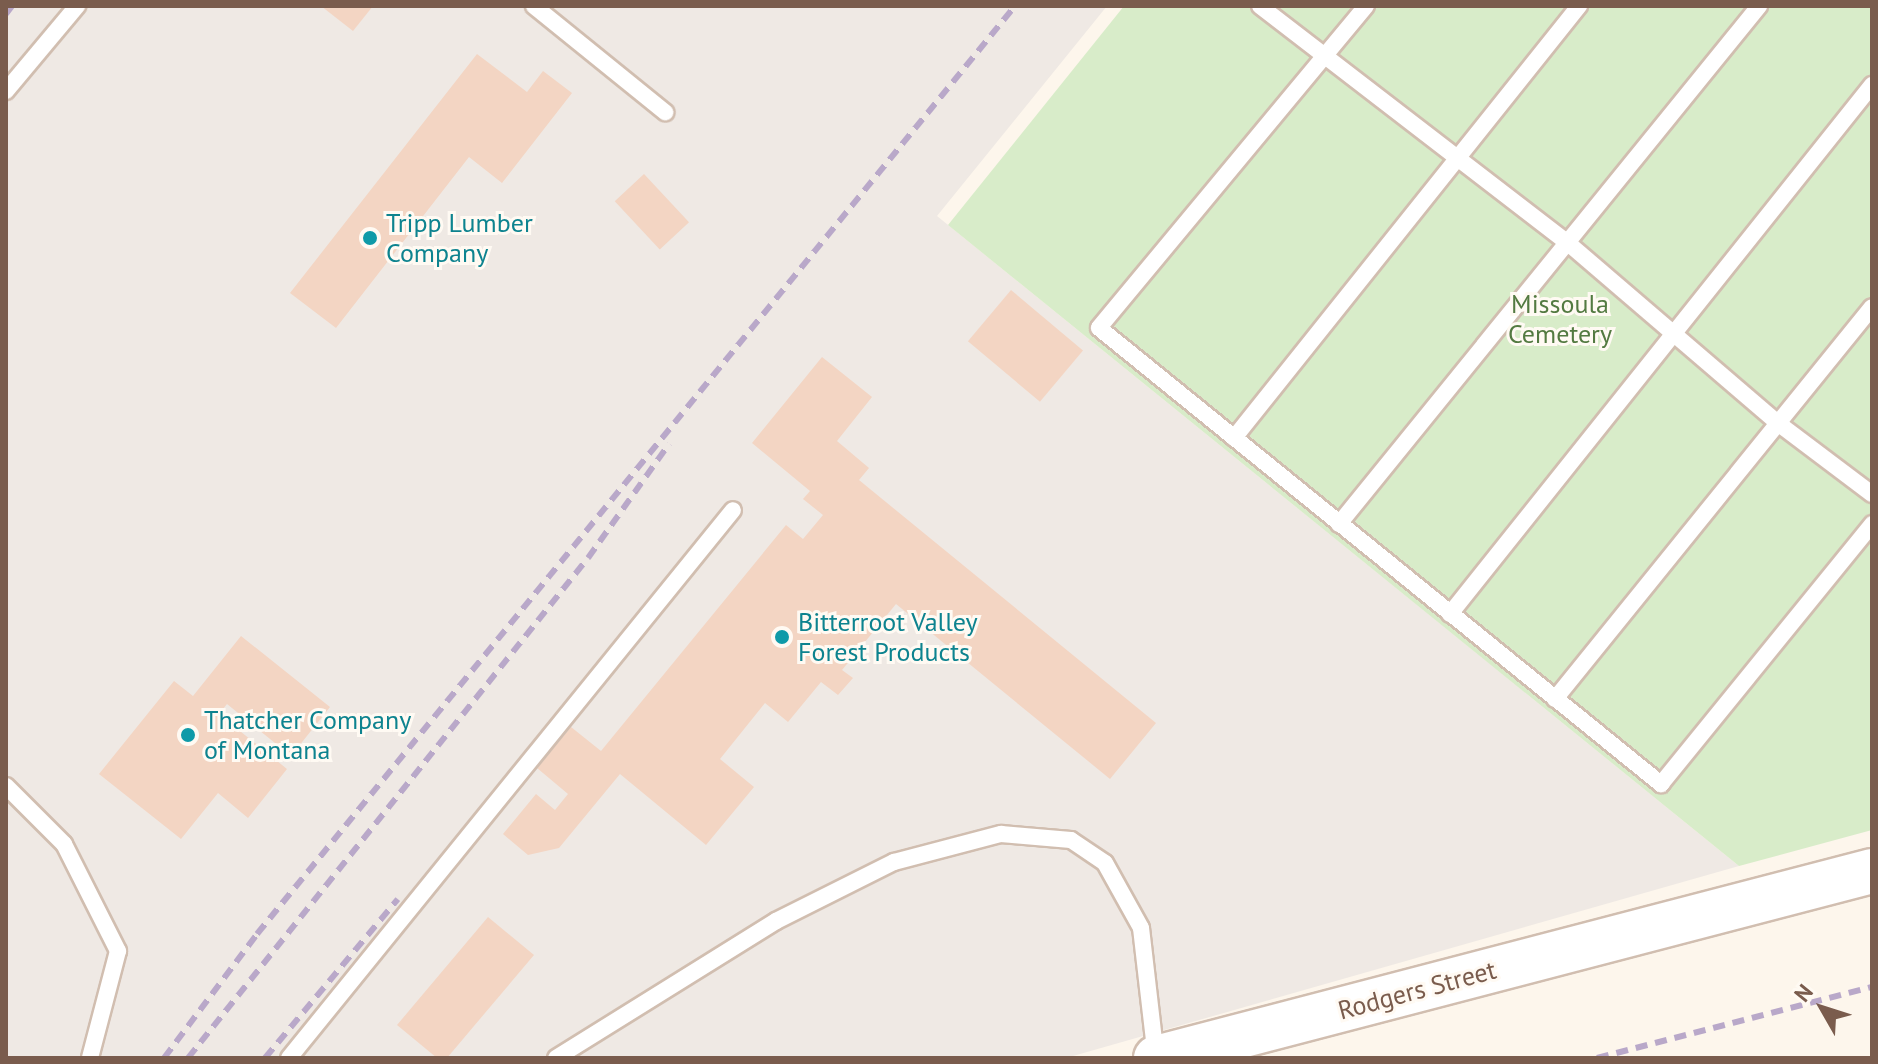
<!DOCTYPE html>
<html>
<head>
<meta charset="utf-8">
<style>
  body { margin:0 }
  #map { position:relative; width:1878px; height:1064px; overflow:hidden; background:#fdf6ec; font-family:"PT Sans",sans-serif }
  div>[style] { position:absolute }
  .industrial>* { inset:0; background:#efe9e4 }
  .green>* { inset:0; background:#d8ecc9 }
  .building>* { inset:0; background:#f3d5c3; transform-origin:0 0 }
  .roads { filter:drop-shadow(2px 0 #d1beb0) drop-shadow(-2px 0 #d1beb0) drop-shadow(0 2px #d1beb0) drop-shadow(0 -2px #d1beb0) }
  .lane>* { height:16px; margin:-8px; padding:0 8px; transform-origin:8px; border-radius:8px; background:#fff }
  .secondary>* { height:44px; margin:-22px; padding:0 22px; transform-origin:22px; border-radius:22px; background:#fff }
  .rail>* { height:6px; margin-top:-3px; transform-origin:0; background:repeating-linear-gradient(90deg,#b9a8c9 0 12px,transparent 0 20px) }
  .dots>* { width:22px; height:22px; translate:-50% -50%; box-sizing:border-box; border:4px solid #fffaf3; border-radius:50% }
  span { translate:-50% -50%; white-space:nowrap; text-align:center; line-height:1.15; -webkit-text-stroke:6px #fffaf3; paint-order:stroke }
  .culture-label { font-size:26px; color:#0d838f }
  .left { translate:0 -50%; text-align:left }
  .park-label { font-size:26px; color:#537a41 }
  .street-label { font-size:26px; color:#7a5c4d }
  .frame { position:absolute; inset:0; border:8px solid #7a5c4d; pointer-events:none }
  .north { position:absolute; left:1782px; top:968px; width:80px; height:80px; -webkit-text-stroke:6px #fffaf3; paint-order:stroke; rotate:309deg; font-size:22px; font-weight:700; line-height:32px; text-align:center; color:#7a5c4d }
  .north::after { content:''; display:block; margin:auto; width:28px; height:36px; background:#7a5c4d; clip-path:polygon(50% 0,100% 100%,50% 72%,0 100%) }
</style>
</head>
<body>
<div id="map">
  <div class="industrial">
    <i style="clip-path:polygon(6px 6px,1107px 6px,937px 216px,1739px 866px,1066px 1058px,6px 1058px)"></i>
  </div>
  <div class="green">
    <i style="clip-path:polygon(1124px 6px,1872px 6px,1872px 830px,1739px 866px,948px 225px)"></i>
  </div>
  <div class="building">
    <i style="clip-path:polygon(321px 6px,373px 6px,353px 31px)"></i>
    <i style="clip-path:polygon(477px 54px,527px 92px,543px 71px,572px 93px,502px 183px,469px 157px,336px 328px,290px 293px)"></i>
    <i style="left:644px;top:174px;width:66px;height:40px;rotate:47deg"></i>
    <i style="left:1011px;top:290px;width:94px;height:67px;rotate:40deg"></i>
    <i style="clip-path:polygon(822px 357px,872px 397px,837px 441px,869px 468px,859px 480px,1156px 723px,1110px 779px,896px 604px,842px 670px,853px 678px,838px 695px,821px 682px,788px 722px,765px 703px,720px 759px,754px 787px,706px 845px,620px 774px,559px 848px,528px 855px,503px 834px,536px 794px,555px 810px,568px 794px,537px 768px,571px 727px,601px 751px,786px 525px,803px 539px,823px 515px,803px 499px,810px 491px,752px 443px)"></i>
    <i style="clip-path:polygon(241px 636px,330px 707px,291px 756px,227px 704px,219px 714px,287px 769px,248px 818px,218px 793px,181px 839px,99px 774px,174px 681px,193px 696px)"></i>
    <i style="clip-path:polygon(488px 917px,534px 955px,447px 1058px,437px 1058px,397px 1025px)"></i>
  </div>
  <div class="roads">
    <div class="lane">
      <i style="left:534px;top:6px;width:169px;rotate:39deg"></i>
      <i style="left:1260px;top:6px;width:390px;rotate:37.6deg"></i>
      <i style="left:1569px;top:244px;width:277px;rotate:40.6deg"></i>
      <i style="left:1779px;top:424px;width:116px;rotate:37deg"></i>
      <i style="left:1366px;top:6px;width:418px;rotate:129.7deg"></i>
      <i style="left:1099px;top:328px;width:724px;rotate:39.06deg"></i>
      <i style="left:1661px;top:784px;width:335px;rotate:-50.9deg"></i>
      <i style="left:6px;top:91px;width:111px;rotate:-50.1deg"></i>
      <i style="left:1234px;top:438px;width:553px;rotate:-51.39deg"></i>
      <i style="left:1339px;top:524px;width:667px;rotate:-50.96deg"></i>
      <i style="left:1450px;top:614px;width:677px;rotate:-51.42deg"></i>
      <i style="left:1555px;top:699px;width:504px;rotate:-51.04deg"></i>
      <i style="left:6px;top:786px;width:82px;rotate:45deg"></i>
      <i style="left:64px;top:844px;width:120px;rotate:63.2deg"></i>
      <i style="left:118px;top:951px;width:111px;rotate:104.7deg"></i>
      <i style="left:289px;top:1058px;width:705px;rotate:-50.98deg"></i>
      <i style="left:556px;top:1058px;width:259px;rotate:-31.9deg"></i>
      <i style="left:776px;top:921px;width:132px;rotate:-26.6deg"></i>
      <i style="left:894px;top:862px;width:111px;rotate:-14.7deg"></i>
      <i style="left:1001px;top:834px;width:70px;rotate:4.9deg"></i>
      <i style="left:1071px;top:840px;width:41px;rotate:34.1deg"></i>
      <i style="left:1105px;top:863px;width:74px;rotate:61deg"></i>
      <i style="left:1141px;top:928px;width:131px;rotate:83.4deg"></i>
    </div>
    <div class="secondary">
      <i style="left:1156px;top:1058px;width:740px;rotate:-14.64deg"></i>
    </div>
  </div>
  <div class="rail">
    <i style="left:6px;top:14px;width:10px;rotate:-53deg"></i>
    <i style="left:164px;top:1058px;width:155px;rotate:-53.1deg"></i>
    <i style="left:257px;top:934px;width:1198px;rotate:-50.76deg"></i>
    <i style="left:188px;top:1058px;width:640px;rotate:-51.34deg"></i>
    <i style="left:588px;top:558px;width:140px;rotate:-54.6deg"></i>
    <i style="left:265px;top:1058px;width:207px;rotate:-50.1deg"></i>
    <i style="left:1597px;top:1058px;width:284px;rotate:-14.5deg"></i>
  </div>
  <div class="dots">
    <i style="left:370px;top:238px;background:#0f9aa8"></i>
    <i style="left:782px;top:637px;background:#0f9aa8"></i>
    <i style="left:188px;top:735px;background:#0f9aa8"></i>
  </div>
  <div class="culture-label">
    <span class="left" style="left:386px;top:238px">Tripp Lumber<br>Company</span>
    <span class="left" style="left:798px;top:637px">Bitterroot Valley<br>Forest Products</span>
    <span class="left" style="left:204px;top:735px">Thatcher Company<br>of Montana</span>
  </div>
  <div class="park-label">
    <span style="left:1560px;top:319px">Missoula<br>Cemetery</span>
  </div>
  <div class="street-label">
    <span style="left:1417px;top:990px;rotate:-15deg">Rodgers Street</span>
  </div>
  <div class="frame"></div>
  <div class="north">N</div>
</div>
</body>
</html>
